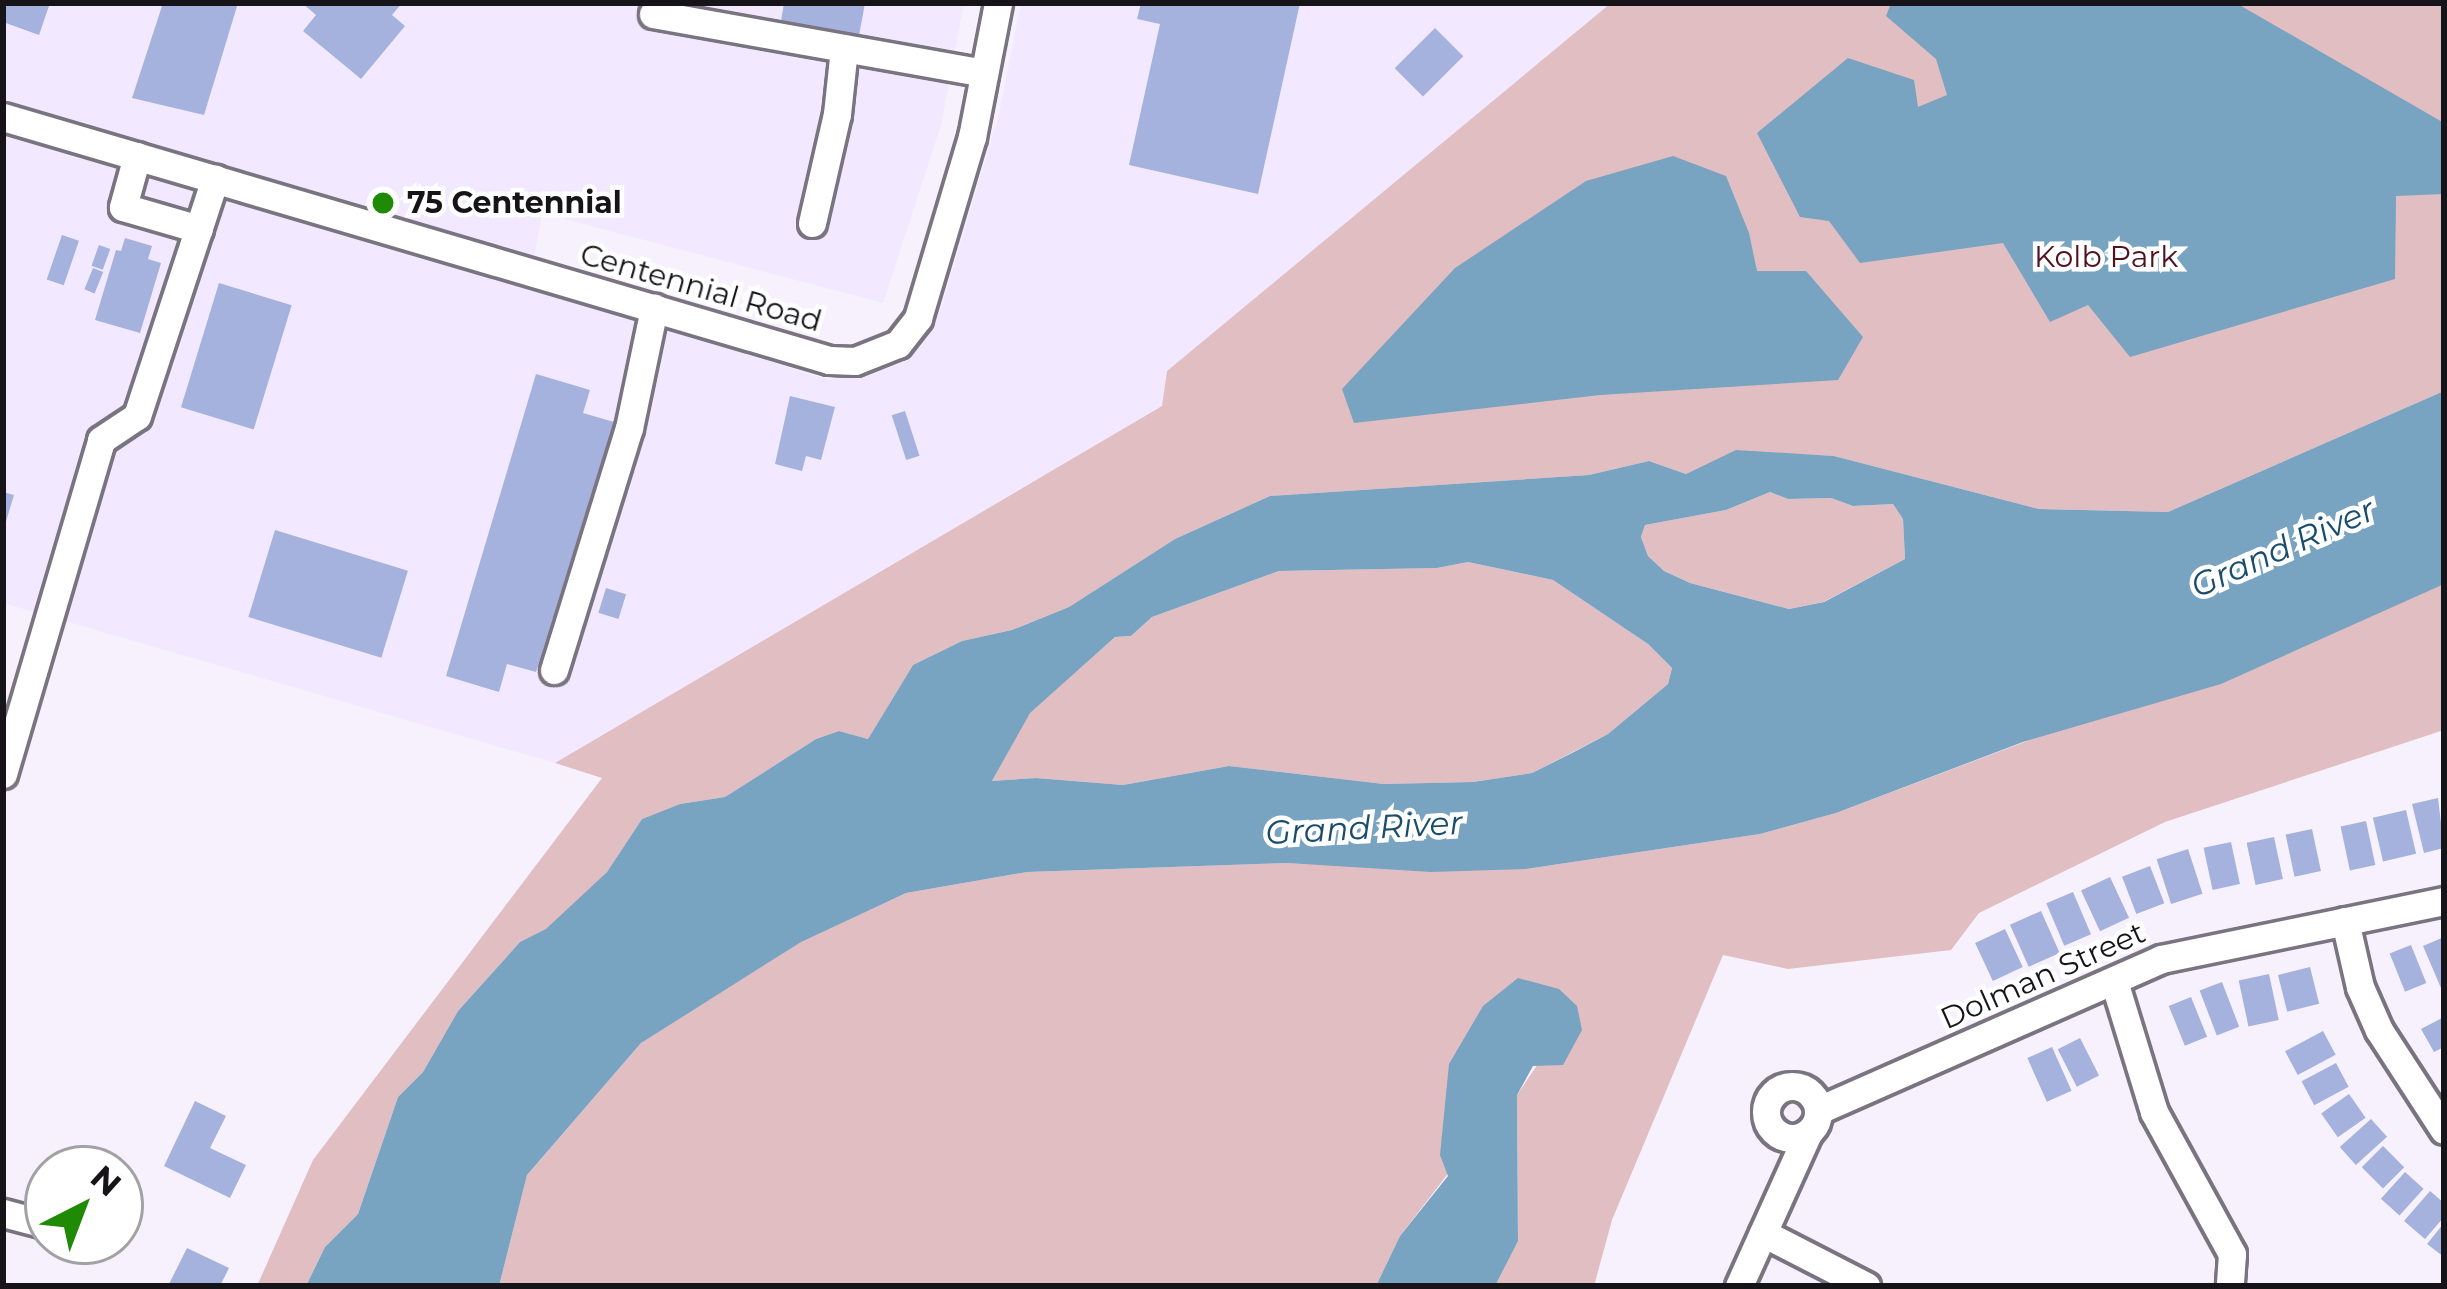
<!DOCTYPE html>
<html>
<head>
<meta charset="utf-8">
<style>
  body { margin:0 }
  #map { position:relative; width:2447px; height:1289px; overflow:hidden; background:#f7f1fe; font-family:Montserrat,sans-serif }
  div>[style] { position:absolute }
  .built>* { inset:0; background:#f2e8ff }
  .green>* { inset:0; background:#e1bec2 }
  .water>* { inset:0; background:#78a3c1 }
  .building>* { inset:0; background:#a5b2de; transform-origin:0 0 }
  .roads { filter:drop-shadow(3px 0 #7a7481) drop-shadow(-3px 0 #7a7481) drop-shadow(0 3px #7a7481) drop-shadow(0 -3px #7a7481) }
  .minor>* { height:27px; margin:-13.5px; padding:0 13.5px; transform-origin:13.5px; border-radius:13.5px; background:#fff }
  .minor>.ring { margin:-13.5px; padding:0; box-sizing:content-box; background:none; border:27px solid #fff; border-radius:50% }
  .dots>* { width:33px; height:33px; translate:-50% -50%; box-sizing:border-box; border:6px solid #fff; border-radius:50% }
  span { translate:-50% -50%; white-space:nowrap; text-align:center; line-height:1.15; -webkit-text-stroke:9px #fff; paint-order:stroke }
  .poi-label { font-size:30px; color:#161419; font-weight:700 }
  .left { translate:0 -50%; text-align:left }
  .park-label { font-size:30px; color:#511121 }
  .street-label { font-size:30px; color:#161419 }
  .water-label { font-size:33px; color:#194d6d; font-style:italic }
  .frame { position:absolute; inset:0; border:6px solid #161419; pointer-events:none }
  .north { position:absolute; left:24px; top:1145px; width:120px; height:120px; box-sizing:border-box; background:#fff; border:3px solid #a2a1a3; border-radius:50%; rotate:42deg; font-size:33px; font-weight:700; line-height:48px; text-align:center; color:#161419 }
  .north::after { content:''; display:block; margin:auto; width:42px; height:54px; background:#1f8a04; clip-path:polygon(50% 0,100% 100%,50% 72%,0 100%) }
</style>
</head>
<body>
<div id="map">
  <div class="built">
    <i style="clip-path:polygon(3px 3px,964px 3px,941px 125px,883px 303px,542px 213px,529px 286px,829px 380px,910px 350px,940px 312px,999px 114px,1021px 3px,1611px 3px,1167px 371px,1163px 405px,555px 763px,3px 603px)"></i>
  </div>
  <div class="green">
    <i style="clip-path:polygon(1611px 3px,2444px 3px,2444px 391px,2168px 512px,2039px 509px,1834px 456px,1736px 451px,1686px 474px,1649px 461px,1589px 475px,1270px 496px,1175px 539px,1069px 607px,1012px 630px,962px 641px,913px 665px,868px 739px,839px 731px,816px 739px,725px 797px,680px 804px,642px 819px,607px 872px,546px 930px,520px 942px,458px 1011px,423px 1072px,398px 1097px,358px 1214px,325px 1247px,306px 1286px,257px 1286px,313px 1160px,602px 778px,555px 763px,1162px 406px,1167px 371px)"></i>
    <i style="clip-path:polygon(1770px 492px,1788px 499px,1831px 498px,1853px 506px,1893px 504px,1903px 519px,1905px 559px,1823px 602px,1789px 609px,1690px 583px,1664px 571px,1648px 556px,1641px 537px,1645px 525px,1726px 510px)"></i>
    <i style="clip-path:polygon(1468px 562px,1553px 580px,1648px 644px,1672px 668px,1668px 684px,1608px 734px,1532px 773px,1473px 782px,1384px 784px,1229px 766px,1123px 785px,1036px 778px,992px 781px,1029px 713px,1115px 637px,1131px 636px,1152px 617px,1279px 571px,1437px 568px)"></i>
    <i style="clip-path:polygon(2444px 584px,2444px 730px,2165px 822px,1979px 913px,1951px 950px,1788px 969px,1723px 955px,1612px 1220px,1594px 1286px,1495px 1286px,1518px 1240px,1517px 1095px,1577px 1006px,1400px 1236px,1376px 1286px,499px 1286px,527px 1175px,641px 1043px,733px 972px,906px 893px,1027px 872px,1288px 863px,1526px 869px,1760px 834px,1836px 813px)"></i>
  </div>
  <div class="water">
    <i style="clip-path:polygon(1891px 3px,2236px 3px,2444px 123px,2444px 194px,2396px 196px,2395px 279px,2130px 357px,2088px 305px,2050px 322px,2003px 243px,1860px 263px,1829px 221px,1800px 217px,1757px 133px,1848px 58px,1914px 80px,1918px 107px,1947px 95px,1936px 59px,1886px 16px)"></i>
    <i style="clip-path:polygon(1673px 156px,1726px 176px,1749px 233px,1757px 271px,1806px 271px,1863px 337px,1838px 380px,1600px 395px,1354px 423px,1342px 389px,1455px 268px,1586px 181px)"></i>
    <i style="clip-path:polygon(evenodd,2444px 391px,2444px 584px,2221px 684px,2023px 742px,1836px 813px,1760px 834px,1526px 869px,1431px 872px,1288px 863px,1027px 872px,906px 893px,801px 942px,641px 1043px,527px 1175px,499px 1286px,306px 1286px,325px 1247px,358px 1214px,398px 1097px,423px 1072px,458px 1011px,520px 942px,546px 929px,607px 872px,642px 819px,680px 804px,725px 797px,816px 739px,839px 731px,868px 739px,913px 665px,962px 641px,1012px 630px,1069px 607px,1175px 539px,1270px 496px,1589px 475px,1649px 461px,1686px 474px,1736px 450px,1834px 456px,2039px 509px,2168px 512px,2444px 391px,1770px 492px,1788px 499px,1831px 498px,1853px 506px,1893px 504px,1903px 519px,1905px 559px,1824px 602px,1789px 609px,1690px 583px,1664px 571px,1648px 556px,1641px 537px,1645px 525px,1726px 510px,1770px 492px,2444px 391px,1468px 562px,1553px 580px,1648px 644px,1672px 668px,1668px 684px,1608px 734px,1574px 752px,1532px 773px,1473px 782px,1384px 784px,1229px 766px,1123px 785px,1036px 778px,992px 781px,1030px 713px,1115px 637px,1131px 636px,1152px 617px,1279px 571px,1437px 568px,1468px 562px)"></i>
    <i style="clip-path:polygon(1518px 978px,1559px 989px,1577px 1006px,1582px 1030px,1563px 1065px,1533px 1066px,1517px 1095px,1518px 1241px,1495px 1286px,1376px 1286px,1400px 1236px,1448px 1176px,1440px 1155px,1449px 1064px,1483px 1006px)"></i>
  </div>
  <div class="building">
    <i style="clip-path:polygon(3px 3px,50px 3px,39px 35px,3px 22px)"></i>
    <i style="clip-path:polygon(163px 3px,238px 3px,204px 115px,132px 98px)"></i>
    <i style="clip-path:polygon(302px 3px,402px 3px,392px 15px,405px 26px,361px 79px,303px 31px,316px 15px)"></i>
    <i style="clip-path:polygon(784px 3px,865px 3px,858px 41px,780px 27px)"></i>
    <i style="clip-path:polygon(1141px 3px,1300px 3px,1258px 194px,1129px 165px,1160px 24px,1137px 19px)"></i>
    <i style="left:1435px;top:28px;width:40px;height:57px;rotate:45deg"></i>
    <i style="left:62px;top:235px;width:18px;height:47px;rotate:19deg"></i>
    <i style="clip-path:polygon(125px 238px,152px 246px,148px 259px,161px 263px,140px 333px,95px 320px,116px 250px,121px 251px)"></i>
    <i style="left:99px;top:245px;width:12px;height:22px;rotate:20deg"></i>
    <i style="left:93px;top:268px;width:11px;height:23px;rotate:22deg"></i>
    <i style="left:219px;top:283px;width:76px;height:130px;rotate:17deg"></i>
    <i style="clip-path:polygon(536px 374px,590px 390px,583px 413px,614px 422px,536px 672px,507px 664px,499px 692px,446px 676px)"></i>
    <i style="clip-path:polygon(790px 396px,835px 407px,821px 460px,806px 456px,802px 471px,775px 464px)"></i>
    <i style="left:905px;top:411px;width:47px;height:14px;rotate:72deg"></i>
    <i style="clip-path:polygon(3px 492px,14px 495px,4px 528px,3px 527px)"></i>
    <i style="left:275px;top:530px;width:139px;height:91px;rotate:17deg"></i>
    <i style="left:606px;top:588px;width:21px;height:26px;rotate:17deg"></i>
    <i style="clip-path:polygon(2438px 798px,2444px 848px,2424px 853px,2412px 804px)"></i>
    <i style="left:2406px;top:810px;width:45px;height:34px;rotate:77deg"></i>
    <i style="left:2366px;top:821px;width:45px;height:26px;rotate:78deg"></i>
    <i style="left:2312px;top:829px;width:43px;height:27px;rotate:78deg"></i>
    <i style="left:2274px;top:837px;width:43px;height:28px;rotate:78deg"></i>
    <i style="left:2231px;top:842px;width:43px;height:28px;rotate:78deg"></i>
    <i style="left:2188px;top:849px;width:47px;height:33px;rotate:72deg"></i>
    <i style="left:2150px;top:866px;width:40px;height:30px;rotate:69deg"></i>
    <i style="left:2110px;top:877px;width:45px;height:32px;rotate:65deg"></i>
    <i style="left:2073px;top:892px;width:46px;height:29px;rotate:67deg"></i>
    <i style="left:2041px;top:911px;width:46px;height:34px;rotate:66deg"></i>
    <i style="left:2005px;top:929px;width:42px;height:33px;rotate:65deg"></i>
    <i style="clip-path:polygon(2444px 937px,2444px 995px,2423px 946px)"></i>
    <i style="left:2411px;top:945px;width:41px;height:23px;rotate:68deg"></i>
    <i style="left:2310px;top:967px;width:38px;height:33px;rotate:76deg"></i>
    <i style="left:2269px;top:974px;width:47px;height:31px;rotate:78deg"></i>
    <i style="left:2222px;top:982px;width:48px;height:24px;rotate:69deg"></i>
    <i style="left:2191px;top:997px;width:43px;height:24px;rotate:68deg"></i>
    <i style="clip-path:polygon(2444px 1017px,2444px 1047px,2434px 1052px,2421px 1029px)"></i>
    <i style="left:2323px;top:1031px;width:27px;height:43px;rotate:62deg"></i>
    <i style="left:2080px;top:1038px;width:42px;height:25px;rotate:63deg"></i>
    <i style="left:2052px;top:1047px;width:48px;height:27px;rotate:66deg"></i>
    <i style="left:2336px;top:1063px;width:27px;height:39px;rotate:62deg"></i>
    <i style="left:2349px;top:1094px;width:29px;height:34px;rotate:55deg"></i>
    <i style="clip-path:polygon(195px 1101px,226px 1116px,210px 1148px,246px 1165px,230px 1198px,164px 1166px)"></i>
    <i style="left:2371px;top:1119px;width:24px;height:42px;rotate:48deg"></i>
    <i style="left:2383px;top:1146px;width:30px;height:30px;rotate:45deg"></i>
    <i style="left:2405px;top:1172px;width:25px;height:36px;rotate:42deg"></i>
    <i style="clip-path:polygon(2430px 1191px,2444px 1203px,2444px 1217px,2425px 1239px,2404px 1221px)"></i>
    <i style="clip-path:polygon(2444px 1223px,2444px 1257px,2427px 1244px)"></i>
    <i style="clip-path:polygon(187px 1248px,229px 1268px,220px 1286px,168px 1286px)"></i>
  </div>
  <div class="roads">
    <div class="minor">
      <i style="left:653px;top:14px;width:336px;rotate:10.1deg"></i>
      <i style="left:3px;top:117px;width:861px;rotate:16.39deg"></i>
      <i style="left:829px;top:360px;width:26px;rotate:2deg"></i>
      <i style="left:855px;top:361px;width:46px;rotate:-21.6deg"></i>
      <i style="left:898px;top:344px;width:33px;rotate:-52deg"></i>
      <i style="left:918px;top:318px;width:189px;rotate:-73.4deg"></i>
      <i style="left:972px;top:137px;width:136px;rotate:-79deg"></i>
      <i style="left:137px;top:156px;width:53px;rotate:105.4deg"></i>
      <i style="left:123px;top:207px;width:79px;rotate:16.1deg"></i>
      <i style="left:812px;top:223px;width:112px;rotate:-77.1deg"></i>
      <i style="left:837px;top:114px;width:66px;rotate:-83.9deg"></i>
      <i style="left:554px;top:670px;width:253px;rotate:-72.8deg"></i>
      <i style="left:629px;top:428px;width:123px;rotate:-78.2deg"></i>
      <i style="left:3px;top:774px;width:348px;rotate:-73.6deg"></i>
      <i style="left:101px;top:440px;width:43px;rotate:-33.7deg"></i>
      <i style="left:137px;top:416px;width:250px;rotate:-71.8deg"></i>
      <i style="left:2345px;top:921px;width:68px;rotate:77.2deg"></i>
      <i style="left:2360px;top:987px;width:47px;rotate:66.2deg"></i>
      <i style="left:2379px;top:1030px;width:119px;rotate:57deg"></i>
      <i style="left:2114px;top:981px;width:137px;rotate:73deg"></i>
      <i style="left:2154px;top:1112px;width:162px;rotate:61.2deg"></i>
      <i style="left:2232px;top:1254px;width:32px;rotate:94deg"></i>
      <i class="ring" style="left:1766px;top:1086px;width:25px;height:25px"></i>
      <i style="left:1819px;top:1110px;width:374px;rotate:-23.8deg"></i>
      <i style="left:2161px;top:959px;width:289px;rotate:-11.6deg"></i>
      <i style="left:3px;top:1213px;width:47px;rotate:14.9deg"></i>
      <i style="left:1763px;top:1233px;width:116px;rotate:27.2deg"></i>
      <i style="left:1739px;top:1286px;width:168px;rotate:-65.7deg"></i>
    </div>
  </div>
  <div class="dots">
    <i style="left:383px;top:203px;background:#1f8a04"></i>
  </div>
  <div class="poi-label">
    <span class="left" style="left:407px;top:203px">75 Centennial</span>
  </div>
  <div class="park-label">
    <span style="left:2106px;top:257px">Kolb Park</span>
  </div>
  <div class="street-label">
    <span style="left:701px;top:288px;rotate:16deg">Centennial Road</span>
    <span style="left:2043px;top:976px;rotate:-24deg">Dolman Street</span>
  </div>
  <div class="water-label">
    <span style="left:2283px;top:548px;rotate:-24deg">Grand River</span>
    <span style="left:1364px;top:828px;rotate:-3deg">Grand River</span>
  </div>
  <div class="frame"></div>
  <div class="north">N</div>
</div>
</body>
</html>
